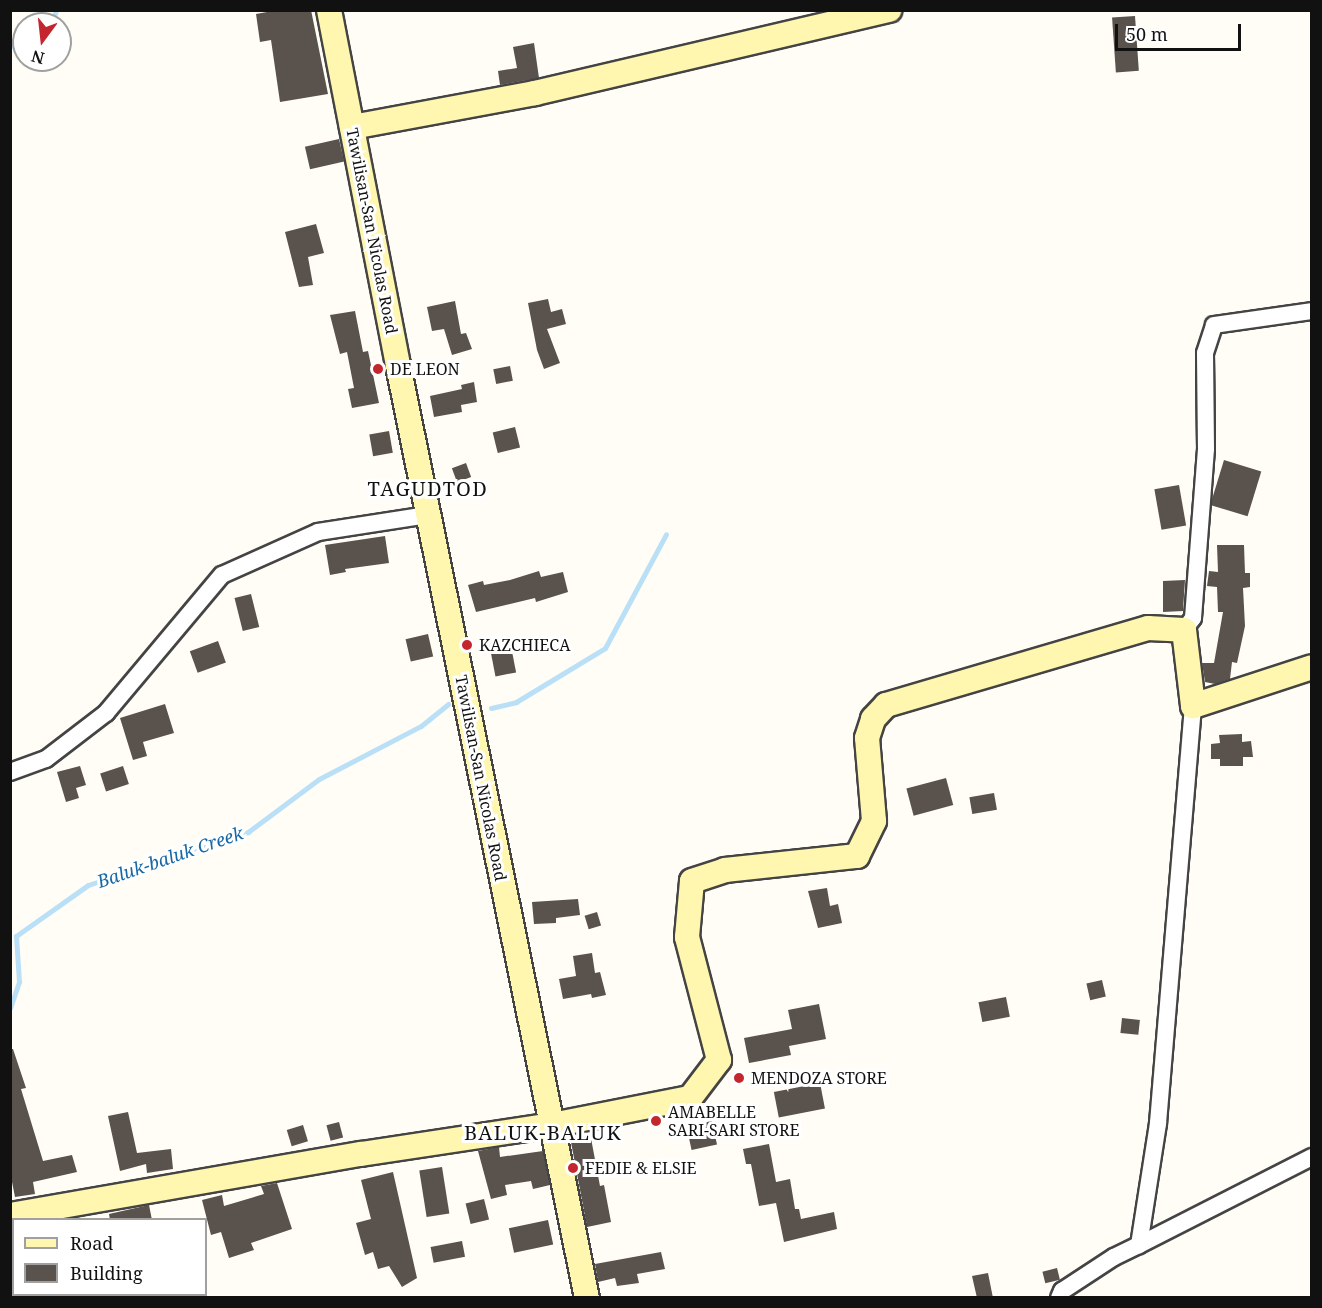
<!DOCTYPE html>
<html>
<head>
<meta charset="utf-8">
<style>
  body { margin:0 }
  #map { position:relative; width:1322px; height:1308px; overflow:hidden; background:#fffdf5; font-family:"Noto Serif",serif }
  div>[style] { position:absolute }
  .stream>* { height:5px; margin:-2.5px; padding:0 2.5px; transform-origin:2.5px; border-radius:2.5px; background:#b9e0f7 }
  .building>* { inset:0; background:#5a524d; transform-origin:0 0 }
  .roads { filter:drop-shadow(2px 0 #444) drop-shadow(-2px 0 #444) drop-shadow(0 2px #444) drop-shadow(0 -2px #444) }
  .street>* { height:16px; margin:-8px; padding:0 8px; transform-origin:8px; border-radius:8px; background:#fff }
  .secondary>* { height:24px; margin:-12px; padding:0 12px; transform-origin:12px; border-radius:12px; background:#fff6b0 }
  .dots>* { width:16px; height:16px; translate:-50% -50%; box-sizing:border-box; border:3px solid #fff; border-radius:50% }
  span { translate:-50% -50%; white-space:nowrap; text-align:center; line-height:1.15; -webkit-text-stroke:6px #fff; paint-order:stroke }
  .street-label { font-size:16px; color:#111 }
  .poi-label { font-size:16px; color:#111 }
  .left { translate:0 -50%; text-align:left }
  .water-label { font-size:18px; color:#1768a6; font-style:italic }
  .quarter-label { font-size:20px; color:#111; letter-spacing:1.5px }
  .frame { position:absolute; inset:0; border:12px solid #111; pointer-events:none }
  .legend { position:absolute; left:12px; top:1218px; width:195px; height:78px; box-sizing:border-box; background:#fff; border:2px solid #a0a0a0; margin:0; padding:8px 10px; list-style:none; font-size:18px; color:#111 }
  .legend li { display:flex; align-items:center; gap:12px; height:30px }
  .legend b { width:30px; border:2px solid #a0a0a0 }
  .north { position:absolute; left:12px; top:12px; width:60px; height:60px; box-sizing:border-box; background:#fff; border:2px solid #a0a0a0; border-radius:50%; rotate:195deg; font-size:16px; font-weight:700; line-height:24px; text-align:center; color:#111 }
  .north::after { content:''; display:block; margin:auto; width:21px; height:27px; background:#c4262e; clip-path:polygon(50% 0,100% 100%,50% 72%,0 100%) }
  .scale { position:absolute; left:1115px; top:24px; width:126px; height:27px; box-sizing:border-box; border:3px solid #111; border-top:0; padding-left:8px; font-size:18px; line-height:21px; white-space:nowrap; color:#111; -webkit-text-stroke:4px #fff; paint-order:stroke }
</style>
</head>
<body>
<div id="map">
  <div class="stream">
    <i style="left:47px;top:24px;width:7px;rotate:-34deg"></i>
    <i style="left:53px;top:20px;width:10px;rotate:-73deg"></i>
    <i style="left:10px;top:47px;width:17px;rotate:-33deg"></i>
    <i style="left:491px;top:708px;width:26px;rotate:-13deg"></i>
    <i style="left:516px;top:702px;width:104px;rotate:-31.2deg"></i>
    <i style="left:605px;top:648px;width:129px;rotate:-61.8deg"></i>
    <i style="left:10px;top:1008px;width:28px;rotate:-71deg"></i>
    <i style="left:19px;top:982px;width:46px;rotate:-93.7deg"></i>
    <i style="left:16px;top:936px;width:88px;rotate:-35.3deg"></i>
    <i style="left:88px;top:885px;width:169px;rotate:-18.3deg"></i>
    <i style="left:248px;top:832px;width:89px;rotate:-36.7deg"></i>
    <i style="left:319px;top:779px;width:115px;rotate:-27.5deg"></i>
    <i style="left:421px;top:726px;width:35px;rotate:-39deg"></i>
  </div>
  <div class="building">
    <i style="clip-path:polygon(278px 10px,311px 10px,328px 94px,280px 102px,271px 40px,260px 42px,256px 14px)"></i>
    <i style="left:1135px;top:16px;width:55px;height:23px;rotate:86deg"></i>
    <i style="clip-path:polygon(534px 43px,539px 78px,500px 85px,498px 71px,517px 68px,513px 47px)"></i>
    <i style="left:339px;top:139px;width:23px;height:35px;rotate:77deg"></i>
    <i style="clip-path:polygon(316px 224px,324px 253px,308px 257px,313px 285px,299px 287px,285px 232px)"></i>
    <i style="clip-path:polygon(548px 299px,551px 312px,562px 309px,566px 324px,547px 329px,560px 363px,544px 369px,537px 350px,528px 303px)"></i>
    <i style="clip-path:polygon(455px 301px,461px 334px,466px 333px,472px 349px,452px 355px,444px 329px,432px 331px,427px 307px)"></i>
    <i style="clip-path:polygon(355px 311px,363px 352px,368px 351px,379px 403px,352px 408px,348px 389px,354px 388px,347px 352px,340px 354px,330px 315px)"></i>
    <i style="left:510px;top:366px;width:15px;height:17px;rotate:79deg"></i>
    <i style="clip-path:polygon(474px 382px,477px 402px,461px 405px,462px 412px,434px 417px,430px 396px,462px 389px,461px 385px)"></i>
    <i style="left:515px;top:427px;width:21px;height:23px;rotate:76deg"></i>
    <i style="left:389px;top:431px;width:22px;height:20px;rotate:80deg"></i>
    <i style="left:1224px;top:460px;width:39px;height:47px;rotate:17deg"></i>
    <i style="left:466px;top:463px;width:15px;height:15px;rotate:70deg"></i>
    <i style="left:1179px;top:485px;width:41px;height:25px;rotate:80deg"></i>
    <i style="clip-path:polygon(385px 536px,389px 563px,345px 569px,346px 572px,330px 575px,325px 545px)"></i>
    <i style="clip-path:polygon(1217px 545px,1244px 545px,1245px 573px,1250px 573px,1250px 587px,1243px 588px,1245px 626px,1237px 663px,1232px 662px,1230px 679px,1215px 684px,1205px 682px,1202px 663px,1214px 663px,1223px 612px,1218px 612px,1217px 587px,1207px 586px,1209px 571px,1218px 572px)"></i>
    <i style="clip-path:polygon(539px 571px,541px 577px,563px 572px,568px 592px,536px 602px,535px 598px,476px 612px,468px 585px,483px 581px,484px 585px,510px 580px)"></i>
    <i style="clip-path:polygon(1185px 580px,1183px 611px,1163px 612px,1163px 581px)"></i>
    <i style="left:251px;top:594px;width:34px;height:17px;rotate:76deg"></i>
    <i style="left:428px;top:634px;width:23px;height:23px;rotate:77deg"></i>
    <i style="left:218px;top:641px;width:23px;height:30px;rotate:70deg"></i>
    <i style="left:510px;top:641px;width:32px;height:21px;rotate:79deg"></i>
    <i style="clip-path:polygon(165px 704px,174px 733px,143px 742px,147px 756px,133px 760px,120px 718px)"></i>
    <i style="clip-path:polygon(1242px 734px,1242px 742px,1251px 741px,1253px 757px,1243px 757px,1243px 766px,1220px 766px,1220px 759px,1211px 759px,1211px 744px,1220px 743px,1219px 735px)"></i>
    <i style="clip-path:polygon(80px 766px,86px 785px,76px 788px,79px 798px,66px 802px,57px 772px)"></i>
    <i style="left:123px;top:766px;width:19px;height:24px;rotate:72deg"></i>
    <i style="left:946px;top:778px;width:28px;height:41px;rotate:75deg"></i>
    <i style="left:994px;top:793px;width:17px;height:25px;rotate:80deg"></i>
    <i style="clip-path:polygon(827px 888px,830px 906px,838px 904px,842px 923px,818px 928px,808px 891px)"></i>
    <i style="clip-path:polygon(578px 899px,580px 915px,556px 918px,556px 923px,534px 924px,532px 902px)"></i>
    <i style="left:597px;top:912px;width:14px;height:13px;rotate:73deg"></i>
    <i style="clip-path:polygon(592px 953px,595px 973px,600px 972px,606px 995px,592px 998px,591px 994px,563px 999px,559px 979px,576px 976px,573px 956px)"></i>
    <i style="left:1102px;top:980px;width:17px;height:16px;rotate:77deg"></i>
    <i style="left:1006px;top:997px;width:20px;height:28px;rotate:79deg"></i>
    <i style="clip-path:polygon(819px 1004px,826px 1039px,789px 1046px,791px 1055px,749px 1063px,744px 1038px,792px 1029px,788px 1010px)"></i>
    <i style="left:1122px;top:1018px;width:18px;height:15px;rotate:6deg"></i>
    <i style="clip-path:polygon(10px 1049px,13px 1049px,26px 1088px,21px 1089px,43px 1161px,72px 1155px,77px 1172px,33px 1182px,35px 1194px,15px 1197px,10px 1172px)"></i>
    <i style="left:820px;top:1083px;width:26px;height:47px;rotate:79deg"></i>
    <i style="clip-path:polygon(128px 1112px,137px 1153px,171px 1149px,173px 1169px,147px 1173px,146px 1164px,120px 1171px,108px 1116px)"></i>
    <i style="left:712px;top:1121px;width:24px;height:26px;rotate:78deg"></i>
    <i style="left:339px;top:1122px;width:16px;height:13px;rotate:75deg"></i>
    <i style="left:303px;top:1125px;width:17px;height:17px;rotate:73deg"></i>
    <i style="clip-path:polygon(590px 1133px,600px 1186px,604px 1185px,611px 1222px,587px 1227px,570px 1137px)"></i>
    <i style="clip-path:polygon(769px 1144px,776px 1182px,790px 1179px,795px 1209px,799px 1209px,801px 1219px,834px 1212px,837px 1229px,784px 1242px,776px 1203px,759px 1206px,751px 1164px,746px 1164px,743px 1149px)"></i>
    <i style="clip-path:polygon(499px 1147px,500px 1157px,543px 1151px,550px 1185px,533px 1189px,531px 1181px,505px 1185px,507px 1195px,491px 1199px,478px 1151px)"></i>
    <i style="left:442px;top:1167px;width:47px;height:23px;rotate:81deg"></i>
    <i style="clip-path:polygon(393px 1172px,417px 1278px,402px 1287px,389px 1266px,378px 1269px,373px 1252px,365px 1255px,356px 1223px,371px 1219px,361px 1180px)"></i>
    <i style="clip-path:polygon(277px 1183px,292px 1229px,251px 1243px,254px 1250px,229px 1258px,221px 1232px,211px 1235px,202px 1200px,222px 1195px,224px 1206px,264px 1194px,261px 1186px)"></i>
    <i style="left:484px;top:1199px;width:21px;height:19px;rotate:76deg"></i>
    <i style="clip-path:polygon(149px 1205px,152px 1220px,110px 1220px,109px 1214px)"></i>
    <i style="left:548px;top:1220px;width:25px;height:40px;rotate:78deg"></i>
    <i style="left:462px;top:1241px;width:16px;height:32px;rotate:79deg"></i>
    <i style="clip-path:polygon(661px 1252px,665px 1269px,637px 1274px,639px 1283px,617px 1286px,615px 1278px,598px 1282px,595px 1264px)"></i>
    <i style="left:1057px;top:1268px;width:12px;height:15px;rotate:76deg"></i>
    <i style="clip-path:polygon(988px 1273px,993px 1298px,977px 1298px,972px 1276px)"></i>
  </div>
  <div class="roads">
    <div class="street">
      <i style="left:1184px;top:630px;width:15px;rotate:-53deg"></i>
      <i style="left:1193px;top:618px;width:169px;rotate:-85.6deg"></i>
      <i style="left:1206px;top:449px;width:96px;rotate:-90.6deg"></i>
      <i style="left:1205px;top:353px;width:29px;rotate:-72deg"></i>
      <i style="left:1214px;top:325px;width:99px;rotate:-8.1deg"></i>
      <i style="left:10px;top:772px;width:38px;rotate:-20deg"></i>
      <i style="left:46px;top:759px;width:76px;rotate:-37.5deg"></i>
      <i style="left:106px;top:713px;width:180px;rotate:-50deg"></i>
      <i style="left:222px;top:575px;width:105px;rotate:-24.1deg"></i>
      <i style="left:318px;top:532px;width:111px;rotate:-8.8deg"></i>
      <i style="left:1139px;top:1245px;width:194px;rotate:-27deg"></i>
      <i style="left:1059px;top:1298px;width:8px;rotate:-67deg"></i>
      <i style="left:1062px;top:1291px;width:62px;rotate:-33.2deg"></i>
      <i style="left:1114px;top:1257px;width:28px;rotate:-26deg"></i>
      <i style="left:1139px;top:1245px;width:123px;rotate:-81.1deg"></i>
      <i style="left:1158px;top:1123px;width:418px;rotate:-85.2deg"></i>
    </div>
    <div class="secondary">
      <i style="left:329px;top:10px;width:362px;rotate:79deg"></i>
      <i style="left:398px;top:365px;width:952px;rotate:78.55deg"></i>
      <i style="left:352px;top:127px;width:186px;rotate:-10.5deg"></i>
      <i style="left:535px;top:93px;width:364px;rotate:-13.2deg"></i>
      <i style="left:10px;top:1215px;width:356px;rotate:-9.9deg"></i>
      <i style="left:361px;top:1154px;width:193px;rotate:-8.6deg"></i>
      <i style="left:552px;top:1125px;width:141px;rotate:-11.1deg"></i>
      <i style="left:690px;top:1098px;width:48px;rotate:-52.7deg"></i>
      <i style="left:719px;top:1060px;width:127px;rotate:-104.6deg"></i>
      <i style="left:687px;top:937px;width:56px;rotate:-84.9deg"></i>
      <i style="left:692px;top:881px;width:35px;rotate:-18deg"></i>
      <i style="left:725px;top:870px;width:133px;rotate:-6.1deg"></i>
      <i style="left:857px;top:856px;width:39px;rotate:-64deg"></i>
      <i style="left:874px;top:821px;width:83px;rotate:-94.8deg"></i>
      <i style="left:867px;top:738px;width:20px;rotate:-72deg"></i>
      <i style="left:873px;top:719px;width:19px;rotate:-47deg"></i>
      <i style="left:886px;top:705px;width:273px;rotate:-16.4deg"></i>
      <i style="left:1148px;top:628px;width:36px;rotate:3deg"></i>
      <i style="left:1184px;top:630px;width:77px;rotate:83.2deg"></i>
      <i style="left:1193px;top:706px;width:125px;rotate:-18.1deg"></i>
    </div>
  </div>
  <div class="dots">
    <i style="left:378px;top:369px;background:#c4262e"></i>
    <i style="left:467px;top:645px;background:#c4262e"></i>
    <i style="left:739px;top:1078px;background:#c4262e"></i>
    <i style="left:656px;top:1121px;background:#c4262e"></i>
    <i style="left:573px;top:1168px;background:#c4262e"></i>
  </div>
  <div class="street-label">
    <span style="left:372px;top:231px;rotate:79deg">Tawilisan-San Nicolas Road</span>
    <span style="left:481px;top:778px;rotate:79deg">Tawilisan-San Nicolas Road</span>
  </div>
  <div class="poi-label">
    <span class="left" style="left:390px;top:369px">DE LEON</span>
    <span class="left" style="left:479px;top:645px">KAZCHIECA</span>
    <span class="left" style="left:751px;top:1078px">MENDOZA STORE</span>
    <span class="left" style="left:668px;top:1121px">AMABELLE<br>SARI-SARI STORE</span>
    <span class="left" style="left:585px;top:1168px">FEDIE &amp; ELSIE</span>
  </div>
  <div class="water-label">
    <span style="left:170px;top:857px;rotate:-19deg">Baluk-baluk Creek</span>
  </div>
  <div class="quarter-label">
    <span style="left:428px;top:488px">TAGUDTOD</span>
    <span style="left:543px;top:1132px">BALUK-BALUK</span>
  </div>
  <div class="frame"></div>
  <ul class="legend">
  <li><b style="height:8px;background:#fff6b0"></b>Road</li>
  <li><b style="height:16px;background:#5a524d"></b>Building</li>
  </ul>
  <div class="north">N</div>
  <div class="scale">50 m</div>
</div>
</body>
</html>
